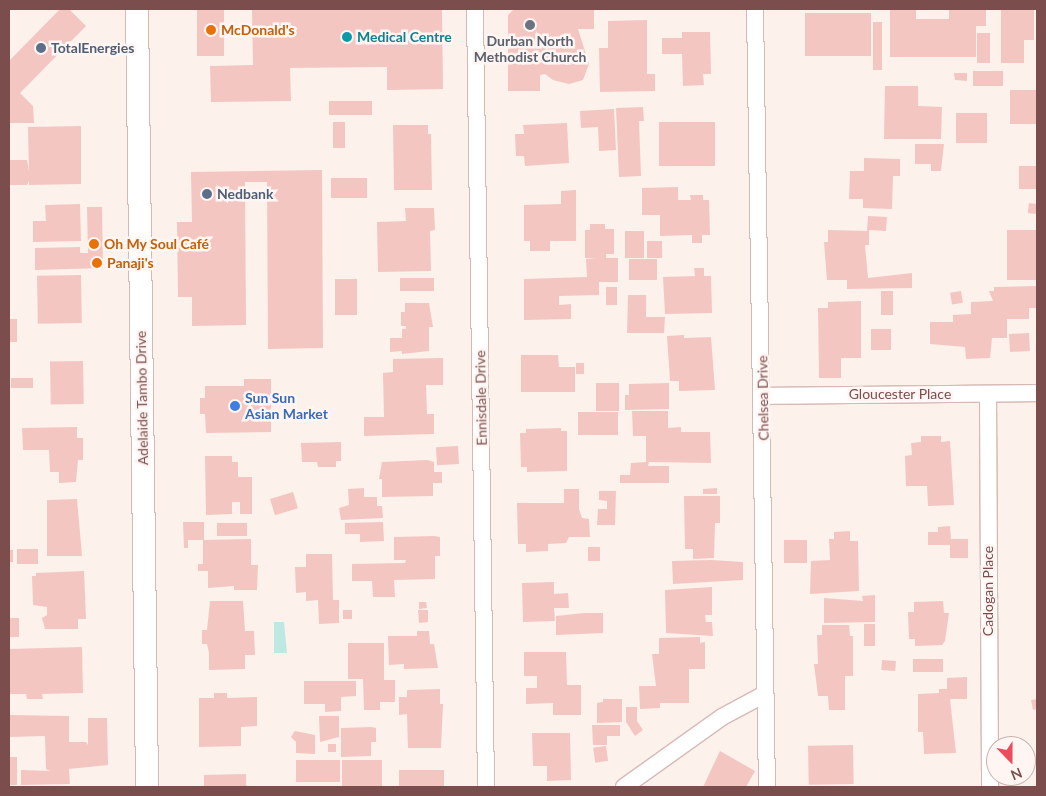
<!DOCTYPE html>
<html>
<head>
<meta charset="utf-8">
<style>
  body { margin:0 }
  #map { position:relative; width:1046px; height:796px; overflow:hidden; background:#fdf1eb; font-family:Lato,sans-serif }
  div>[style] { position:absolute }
  .water>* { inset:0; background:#bee9e2 }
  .building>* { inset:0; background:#f4c6c2; transform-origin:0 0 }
  .roads { filter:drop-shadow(1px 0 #d6b9b5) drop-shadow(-1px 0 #d6b9b5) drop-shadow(0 1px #d6b9b5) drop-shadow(0 -1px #d6b9b5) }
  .street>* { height:16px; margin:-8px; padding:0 8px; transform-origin:8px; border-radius:8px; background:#fff }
  .secondary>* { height:22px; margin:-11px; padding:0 11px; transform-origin:11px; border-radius:11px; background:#fff }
  .dots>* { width:14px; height:14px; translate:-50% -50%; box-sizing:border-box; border:2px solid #fff6f3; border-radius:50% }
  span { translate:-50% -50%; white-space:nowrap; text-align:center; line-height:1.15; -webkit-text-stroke:5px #fff6f3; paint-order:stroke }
  .food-label { font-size:14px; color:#c56008; font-weight:700 }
  .left { translate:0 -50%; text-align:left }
  .culture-label { font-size:14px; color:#0d838f; font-weight:700 }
  .worship-label { font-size:14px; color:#5b616d; font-weight:700 }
  .service-label { font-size:14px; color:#4e5e75; font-weight:700 }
  .street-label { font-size:14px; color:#7b4d4c }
  .shop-label { font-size:14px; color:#366cbe; font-weight:700 }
  .frame { position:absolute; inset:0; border:10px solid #7b4d4c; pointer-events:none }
  .north { position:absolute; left:986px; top:736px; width:50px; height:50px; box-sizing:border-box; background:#fff6f3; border:1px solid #cab2b0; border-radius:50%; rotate:158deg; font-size:14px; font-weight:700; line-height:20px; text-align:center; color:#7b4d4c }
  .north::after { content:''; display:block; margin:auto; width:18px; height:22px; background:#eb4d5c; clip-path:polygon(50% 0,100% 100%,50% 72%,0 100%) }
</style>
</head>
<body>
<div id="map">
  <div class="water">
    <i style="clip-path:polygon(274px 622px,284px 622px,287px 653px,274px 653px)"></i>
  </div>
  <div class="building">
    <i style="clip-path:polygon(60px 9px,69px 9px,86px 26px,20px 93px,33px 106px,34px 123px,9px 123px,9px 61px)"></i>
    <i style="left:197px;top:9px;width:27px;height:47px"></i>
    <i style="clip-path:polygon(252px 9px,442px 9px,443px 89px,387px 90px,387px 67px,290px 68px,291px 101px,211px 102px,210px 66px,253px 65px)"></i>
    <i style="clip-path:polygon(514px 9px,594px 9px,594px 29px,578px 29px,589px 64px,583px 80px,569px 84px,553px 80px,545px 74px,540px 75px,540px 91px,508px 91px,508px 15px)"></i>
    <i style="clip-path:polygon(890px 9px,916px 9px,916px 19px,949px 19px,949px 9px,986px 9px,986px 26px,976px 26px,976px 57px,890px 57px)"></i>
    <i style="clip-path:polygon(1001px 9px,1034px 10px,1034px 40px,1024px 40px,1024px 63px,1001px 63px)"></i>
    <i style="left:805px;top:13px;width:66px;height:43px"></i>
    <i style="clip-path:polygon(647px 20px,647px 74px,655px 74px,655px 91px,600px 92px,599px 48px,608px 48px,608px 21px)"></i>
    <i style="left:873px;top:22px;width:9px;height:48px"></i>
    <i style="clip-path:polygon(682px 32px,710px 32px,711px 74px,703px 74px,704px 85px,683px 86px,682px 54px,662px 54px,662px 38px,682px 38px)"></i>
    <i style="left:977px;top:33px;width:13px;height:30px"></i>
    <i style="left:973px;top:71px;width:30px;height:15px"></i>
    <i style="clip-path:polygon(954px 73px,967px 73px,967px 81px,955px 80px)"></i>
    <i style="clip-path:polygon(885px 86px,918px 86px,918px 106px,942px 107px,941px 139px,884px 139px)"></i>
    <i style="left:1010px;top:90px;width:27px;height:34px"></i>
    <i style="left:372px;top:101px;width:14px;height:43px;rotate:90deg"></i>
    <i style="clip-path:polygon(643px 107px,644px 121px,639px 121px,641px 176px,619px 177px,616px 108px)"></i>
    <i style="clip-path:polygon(614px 109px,616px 150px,599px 151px,598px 127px,581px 128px,580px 111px)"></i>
    <i style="left:956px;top:113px;width:31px;height:30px"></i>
    <i style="left:333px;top:122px;width:12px;height:26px"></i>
    <i style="left:659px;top:122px;width:56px;height:44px"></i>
    <i style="clip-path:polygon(567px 123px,569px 163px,525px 166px,524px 156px,516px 156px,515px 134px,524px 134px,523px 125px)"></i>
    <i style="clip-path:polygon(393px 125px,428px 125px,428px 134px,431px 134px,432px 190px,394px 190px)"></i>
    <i style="clip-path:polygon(81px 126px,81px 184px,29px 185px,29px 181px,27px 185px,9px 185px,9px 160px,27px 160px,29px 171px,28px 127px)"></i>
    <i style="clip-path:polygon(915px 144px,944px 144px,941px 171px,931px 171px,931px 164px,915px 164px)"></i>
    <i style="clip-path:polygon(864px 158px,900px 159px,900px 176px,893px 176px,892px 209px,863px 208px,863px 199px,849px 199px,850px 171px,864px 171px)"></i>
    <i style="left:1019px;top:166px;width:18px;height:23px"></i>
    <i style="clip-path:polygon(322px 170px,323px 348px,268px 349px,267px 182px,245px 182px,246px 325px,192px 326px,192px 297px,178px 297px,177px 222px,192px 222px,191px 172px)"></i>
    <i style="left:331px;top:178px;width:36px;height:20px"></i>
    <i style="clip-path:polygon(678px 187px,678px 200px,691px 200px,690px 195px,703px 195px,703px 200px,709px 200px,710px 235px,702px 235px,702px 243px,692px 243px,692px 235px,660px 236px,660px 215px,642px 215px,642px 188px)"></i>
    <i style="clip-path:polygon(576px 190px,576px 241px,550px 241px,550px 251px,530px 251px,530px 241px,524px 241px,524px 205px,561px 204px,561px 191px)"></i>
    <i style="left:1029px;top:203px;width:8px;height:10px;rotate:7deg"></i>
    <i style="clip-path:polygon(80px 204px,81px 241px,33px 242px,33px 221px,46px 221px,45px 205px)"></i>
    <i style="clip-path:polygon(87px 207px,102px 207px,103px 268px,35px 270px,35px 248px,80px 247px,80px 253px,88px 253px)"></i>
    <i style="clip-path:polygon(405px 208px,434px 208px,435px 230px,430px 231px,431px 271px,378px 272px,377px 222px,406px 221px)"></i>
    <i style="clip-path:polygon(868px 216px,887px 217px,886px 231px,869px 230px,869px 245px,865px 245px,868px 278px,912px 273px,912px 288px,847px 289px,847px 280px,827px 280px,824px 242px,828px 242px,828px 230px,867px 231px)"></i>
    <i style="clip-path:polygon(590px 224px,605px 224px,605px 229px,614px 229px,614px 254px,606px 254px,606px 258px,618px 258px,618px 282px,599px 282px,599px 295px,559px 296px,559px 305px,571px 304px,571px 319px,524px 320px,524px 279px,587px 277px,586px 259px,597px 259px,585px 258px,585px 230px,590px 230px)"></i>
    <i style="left:1007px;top:230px;width:30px;height:50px"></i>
    <i style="left:625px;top:231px;width:19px;height:27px"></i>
    <i style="left:647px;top:241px;width:15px;height:17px"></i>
    <i style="left:657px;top:259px;width:21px;height:28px;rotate:90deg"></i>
    <i style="clip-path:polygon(694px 268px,704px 268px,704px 276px,711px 276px,712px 313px,665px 314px,663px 277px,695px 276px)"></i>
    <i style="left:81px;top:275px;width:48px;height:44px;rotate:89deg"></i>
    <i style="left:434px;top:278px;width:13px;height:34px;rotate:90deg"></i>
    <i style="left:335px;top:279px;width:22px;height:36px"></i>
    <i style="clip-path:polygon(1037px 286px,1037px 308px,1029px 308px,1029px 319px,1007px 319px,1007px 338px,992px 338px,990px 358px,966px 359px,965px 347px,930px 344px,930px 322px,953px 322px,953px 315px,971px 314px,971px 302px,993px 301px,989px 291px,994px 291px,994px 287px)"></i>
    <i style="left:606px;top:287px;width:11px;height:18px"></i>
    <i style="left:881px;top:291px;width:12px;height:24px"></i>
    <i style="left:961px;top:291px;width:12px;height:11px;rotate:81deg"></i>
    <i style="clip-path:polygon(628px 295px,646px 295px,646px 317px,665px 317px,664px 333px,627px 333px)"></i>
    <i style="clip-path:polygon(861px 301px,861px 358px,841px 358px,841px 378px,819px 378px,818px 308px,828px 308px,828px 302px)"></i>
    <i style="clip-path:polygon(405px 303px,429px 303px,433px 327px,429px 327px,429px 351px,402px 354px,402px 351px,390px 352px,390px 338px,402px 338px,402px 329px,406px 329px,406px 326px,401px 326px,401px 312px,405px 312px)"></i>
    <i style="left:9px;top:319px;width:8px;height:23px"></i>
    <i style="left:871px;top:329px;width:20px;height:21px"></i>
    <i style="left:1029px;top:333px;width:18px;height:20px;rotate:87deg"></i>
    <i style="clip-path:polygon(684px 335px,684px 338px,711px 337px,715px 390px,679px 391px,679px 381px,670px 381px,667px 336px)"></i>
    <i style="clip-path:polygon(521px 355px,558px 355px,559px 367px,575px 367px,575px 392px,521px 392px)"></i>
    <i style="clip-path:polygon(443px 358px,443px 385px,426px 385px,427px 414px,434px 414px,434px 434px,364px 436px,364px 417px,384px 417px,383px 373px,393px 372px,393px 359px)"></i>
    <i style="left:83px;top:361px;width:43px;height:33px;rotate:89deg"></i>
    <i style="left:576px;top:363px;width:8px;height:11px"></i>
    <i style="left:33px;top:378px;width:10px;height:22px;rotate:90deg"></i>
    <i style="clip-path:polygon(244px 379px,271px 379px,271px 432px,206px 433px,205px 414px,200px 414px,200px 398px,205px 398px,205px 386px,244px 386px)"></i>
    <i style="left:619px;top:383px;width:28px;height:23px;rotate:90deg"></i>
    <i style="clip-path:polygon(669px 383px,669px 409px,625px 410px,625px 395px,629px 395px,629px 384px)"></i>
    <i style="clip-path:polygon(632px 411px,668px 411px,668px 428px,681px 427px,681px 432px,710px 432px,711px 463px,649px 462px,648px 466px,669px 466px,669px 483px,620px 483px,620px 475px,630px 475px,631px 463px,646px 462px,646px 436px,633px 436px)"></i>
    <i style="left:578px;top:412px;width:40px;height:23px"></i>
    <i style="clip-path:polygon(77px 427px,77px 438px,83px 438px,83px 460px,78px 460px,76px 482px,59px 483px,59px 472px,50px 472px,49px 450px,23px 450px,22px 428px)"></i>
    <i style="clip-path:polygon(561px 428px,561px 431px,567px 431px,567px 471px,527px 472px,527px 467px,521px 467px,520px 433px,526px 433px,526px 429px)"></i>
    <i style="clip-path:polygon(921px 436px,941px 436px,941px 442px,950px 441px,954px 505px,928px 506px,927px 486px,906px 486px,905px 456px,912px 455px,911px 443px,921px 442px)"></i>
    <i style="clip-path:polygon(341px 442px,341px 461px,336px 461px,336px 467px,318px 467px,317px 462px,302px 462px,301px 443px)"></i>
    <i style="left:458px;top:446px;width:18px;height:22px;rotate:87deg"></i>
    <i style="clip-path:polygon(205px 456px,232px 456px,232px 462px,238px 462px,238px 477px,252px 477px,252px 514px,240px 514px,240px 502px,232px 502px,232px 514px,206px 515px)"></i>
    <i style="clip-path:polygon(427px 460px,434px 462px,434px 472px,442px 472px,442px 483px,433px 483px,433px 496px,382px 497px,382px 479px,379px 479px,382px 462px)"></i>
    <i style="clip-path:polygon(364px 488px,364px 497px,377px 497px,377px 506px,382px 506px,383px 518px,341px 520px,339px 508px,349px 505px,348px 489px)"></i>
    <i style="clip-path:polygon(717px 488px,717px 494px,703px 494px,703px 489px)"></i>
    <i style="clip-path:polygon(564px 489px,579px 489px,579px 509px,582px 518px,589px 519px,590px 537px,569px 537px,566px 543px,548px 544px,548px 551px,526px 552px,526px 544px,518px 544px,517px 503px,564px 503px)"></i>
    <i style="clip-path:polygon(599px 491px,616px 491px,615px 525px,597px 525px,598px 509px,607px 509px,607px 501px,599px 500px)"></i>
    <i style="left:293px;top:492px;width:17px;height:24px;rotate:73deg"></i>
    <i style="clip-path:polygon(684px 496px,720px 496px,720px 523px,715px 523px,714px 558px,693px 559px,693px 549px,685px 549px)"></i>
    <i style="clip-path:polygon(77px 499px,82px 556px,47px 556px,47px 500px)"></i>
    <i style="clip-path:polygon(183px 522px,204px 522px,204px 540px,188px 540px,188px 548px,184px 548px)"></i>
    <i style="clip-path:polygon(383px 522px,384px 541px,360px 542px,360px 534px,345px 534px,345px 523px)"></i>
    <i style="left:217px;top:523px;width:30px;height:13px"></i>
    <i style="clip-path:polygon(950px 526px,951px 539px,968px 539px,968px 558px,950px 558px,950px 545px,928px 545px,928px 532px,938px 532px,938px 527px)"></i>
    <i style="clip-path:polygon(850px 531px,850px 541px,858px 541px,859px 591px,810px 594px,811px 561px,830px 560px,829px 539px,834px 539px,834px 532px)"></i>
    <i style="clip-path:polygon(434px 536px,440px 537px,440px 556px,435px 556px,435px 579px,394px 580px,395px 597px,373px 597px,372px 581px,352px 581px,352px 564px,405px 563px,406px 560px,394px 560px,394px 537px)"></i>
    <i style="clip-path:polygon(251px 539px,251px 565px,258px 565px,257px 590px,234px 590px,234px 586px,208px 588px,208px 571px,198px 571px,198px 564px,203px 564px,203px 540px)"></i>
    <i style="left:807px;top:540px;width:23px;height:23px;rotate:90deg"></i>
    <i style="left:588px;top:547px;width:12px;height:14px"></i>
    <i style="left:17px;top:549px;width:21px;height:15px"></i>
    <i style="left:9px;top:550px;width:4px;height:12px"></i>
    <i style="clip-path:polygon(306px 554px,332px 554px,333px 600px,339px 600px,339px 623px,319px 624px,318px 600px,306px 601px,306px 592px,296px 593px,295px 567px,306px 567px)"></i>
    <i style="clip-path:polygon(711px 560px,743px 562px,743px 580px,673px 584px,672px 561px)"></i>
    <i style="clip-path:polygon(84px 571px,86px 619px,78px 619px,78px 629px,45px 629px,42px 618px,47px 615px,47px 607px,33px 605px,32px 576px,36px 576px,36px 573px)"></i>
    <i style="clip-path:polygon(554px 582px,554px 594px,568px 593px,569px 608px,554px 608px,555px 621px,523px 622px,522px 583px)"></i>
    <i style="clip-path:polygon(712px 587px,712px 615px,705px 615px,706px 622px,712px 622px,713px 636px,666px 633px,665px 590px)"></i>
    <i style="clip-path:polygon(875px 595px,875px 622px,824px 623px,824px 598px,863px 601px,862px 596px)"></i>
    <i style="clip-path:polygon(210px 601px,243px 601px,245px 631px,254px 631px,255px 655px,245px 655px,245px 669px,209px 670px,209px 653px,207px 644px,202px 644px,202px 630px,207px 630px)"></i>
    <i style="clip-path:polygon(943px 601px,944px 613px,949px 613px,945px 641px,942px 645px,915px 646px,915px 639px,909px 639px,908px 612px,914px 612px,914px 602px)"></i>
    <i style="clip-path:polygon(419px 602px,426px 602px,427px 608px,419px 609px)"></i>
    <i style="left:343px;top:610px;width:9px;height:9px"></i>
    <i style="clip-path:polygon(418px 610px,428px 610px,428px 622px,419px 623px)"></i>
    <i style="clip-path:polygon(584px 613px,603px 613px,603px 633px,556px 635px,556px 616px)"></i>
    <i style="left:9px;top:618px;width:10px;height:19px"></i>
    <i style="left:864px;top:624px;width:11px;height:22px"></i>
    <i style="clip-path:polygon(822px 625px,849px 625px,850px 636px,853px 636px,853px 676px,845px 676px,845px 710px,829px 710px,828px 696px,818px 696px,814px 664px,818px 664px,817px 635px,822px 635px)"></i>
    <i style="clip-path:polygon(417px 631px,429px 631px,430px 644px,434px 644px,438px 668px,404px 669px,404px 664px,389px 665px,388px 636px,417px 636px)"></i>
    <i style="clip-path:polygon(700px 637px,700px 643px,705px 642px,705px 669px,689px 669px,689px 703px,660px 703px,660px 708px,640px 709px,639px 686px,656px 686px,652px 654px,659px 654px,659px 638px)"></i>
    <i style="clip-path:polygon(348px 643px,384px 643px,384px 680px,395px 680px,395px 702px,380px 702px,380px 710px,364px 710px,363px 679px,348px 679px)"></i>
    <i style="clip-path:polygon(82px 647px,83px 693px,42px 694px,43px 699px,27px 699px,26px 694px,9px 694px,9px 649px)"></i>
    <i style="clip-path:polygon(524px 652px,566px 652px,567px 685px,581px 685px,581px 715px,553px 715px,553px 703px,526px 704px,526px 688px,537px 688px,537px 676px,524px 676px)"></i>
    <i style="left:943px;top:659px;width:13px;height:30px;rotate:90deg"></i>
    <i style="left:882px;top:660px;width:14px;height:10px;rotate:4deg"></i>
    <i style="clip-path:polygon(967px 677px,967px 699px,950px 699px,956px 753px,924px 754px,923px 732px,918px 732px,918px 694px,939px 693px,939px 689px,947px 689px,947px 678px)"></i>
    <i style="clip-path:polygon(304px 681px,356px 681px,356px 696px,341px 697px,341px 711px,325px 712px,325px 704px,304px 704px)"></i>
    <i style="clip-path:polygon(440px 689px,440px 704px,443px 704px,441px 748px,408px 748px,407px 714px,399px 715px,399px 697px,407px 697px,407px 690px)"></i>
    <i style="clip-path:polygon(214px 693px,227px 693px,227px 698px,257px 697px,257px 726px,241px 727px,241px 746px,199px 747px,199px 698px,214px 698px)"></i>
    <i style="clip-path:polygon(603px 699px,622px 699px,622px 722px,597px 723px,597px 703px,603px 702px)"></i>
    <i style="clip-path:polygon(1037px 699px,1037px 709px,1033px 710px,1031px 700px)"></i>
    <i style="clip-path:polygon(626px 707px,637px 707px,637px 721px,643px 730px,635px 736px,626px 722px)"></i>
    <i style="clip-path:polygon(9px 715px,69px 716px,69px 742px,86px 742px,88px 745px,88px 718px,107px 718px,108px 765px,69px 769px,70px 784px,21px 785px,21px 770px,50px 771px,46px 769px,45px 736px,9px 737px)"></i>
    <i style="clip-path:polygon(319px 716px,339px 716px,339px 737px,320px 742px)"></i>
    <i style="clip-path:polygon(592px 725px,620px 725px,620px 736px,607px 736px,607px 745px,593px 745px)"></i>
    <i style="clip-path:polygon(371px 727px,376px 728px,376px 742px,371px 742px,371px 756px,341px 757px,341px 728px)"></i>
    <i style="clip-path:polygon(295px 731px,315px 735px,315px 754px,296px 753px,296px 742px,291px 737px)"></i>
    <i style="clip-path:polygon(532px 733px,570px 733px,571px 780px,547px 781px,547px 766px,533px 766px)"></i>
    <i style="left:328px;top:744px;width:8px;height:8px"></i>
    <i style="left:853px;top:745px;width:39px;height:45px;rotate:89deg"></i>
    <i style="left:606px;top:746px;width:15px;height:13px;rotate:82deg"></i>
    <i style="clip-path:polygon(720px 751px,755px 771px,746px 787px,703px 787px)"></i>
    <i style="left:9px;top:757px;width:8px;height:28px"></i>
    <i style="left:340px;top:760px;width:22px;height:44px;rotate:90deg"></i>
    <i style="left:342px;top:760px;width:40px;height:26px"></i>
    <i style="left:399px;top:770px;width:45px;height:17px"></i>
    <i style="clip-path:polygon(246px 774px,246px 785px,249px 787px,204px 787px,204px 775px)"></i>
  </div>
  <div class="roads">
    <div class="street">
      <i style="left:475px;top:9px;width:778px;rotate:89.19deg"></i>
      <i style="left:755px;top:9px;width:778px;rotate:89.12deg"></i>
      <i style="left:988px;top:394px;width:393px;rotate:89.7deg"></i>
      <i style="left:763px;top:396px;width:274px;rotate:-0.6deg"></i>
      <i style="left:624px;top:787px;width:120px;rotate:-35.5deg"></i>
      <i style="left:722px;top:717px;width:49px;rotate:-28.1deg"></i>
    </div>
    <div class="secondary">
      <i style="left:137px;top:9px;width:778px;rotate:89.26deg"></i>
    </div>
  </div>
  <div class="dots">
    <i style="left:530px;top:25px;background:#6b7280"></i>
    <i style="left:211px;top:30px;background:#e8710a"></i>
    <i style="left:347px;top:37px;background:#0f9aa8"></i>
    <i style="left:41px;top:48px;background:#5c6f8a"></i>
    <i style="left:207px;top:194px;background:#5c6f8a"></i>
    <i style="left:94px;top:244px;background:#e8710a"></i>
    <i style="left:97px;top:263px;background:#e8710a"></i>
    <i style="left:235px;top:406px;background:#3f7fe0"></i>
  </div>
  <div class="food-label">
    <span class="left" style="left:221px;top:30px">McDonald's</span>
    <span class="left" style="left:104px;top:244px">Oh My Soul Café</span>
    <span class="left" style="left:107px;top:263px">Panaji's</span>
  </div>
  <div class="culture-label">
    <span class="left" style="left:357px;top:37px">Medical Centre</span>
  </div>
  <div class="worship-label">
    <span style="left:530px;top:49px">Durban North<br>Methodist Church</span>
  </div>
  <div class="service-label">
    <span class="left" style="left:51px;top:48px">TotalEnergies</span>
    <span class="left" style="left:217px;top:194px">Nedbank</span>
  </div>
  <div class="street-label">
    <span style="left:900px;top:394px">Gloucester Place</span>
    <span style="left:142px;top:398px;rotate:-91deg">Adelaide Tambo Drive</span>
    <span style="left:481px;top:398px;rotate:-91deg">Ennisdale Drive</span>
    <span style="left:763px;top:398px;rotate:-91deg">Chelsea Drive</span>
    <span style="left:988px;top:591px;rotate:-90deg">Cadogan Place</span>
  </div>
  <div class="shop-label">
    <span class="left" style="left:245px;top:406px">Sun Sun<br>Asian Market</span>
  </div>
  <div class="frame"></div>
  <div class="north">N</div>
</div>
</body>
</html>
